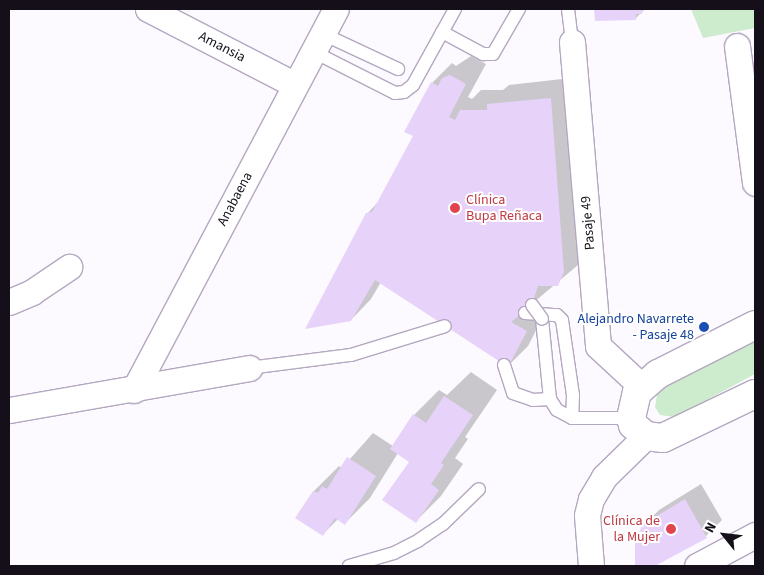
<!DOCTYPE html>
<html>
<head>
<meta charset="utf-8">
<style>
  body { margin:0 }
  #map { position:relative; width:764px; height:575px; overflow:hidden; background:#fcf9ff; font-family:"Source Sans 3",sans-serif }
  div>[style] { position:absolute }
  .green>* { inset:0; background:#cdebcd }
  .shadow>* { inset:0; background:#0003 }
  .building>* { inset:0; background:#e7d2fa }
  .roads { filter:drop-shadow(1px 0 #b4a7c0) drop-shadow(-1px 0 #b4a7c0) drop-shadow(0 1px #b4a7c0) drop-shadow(0 -1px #b4a7c0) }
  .lane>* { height:12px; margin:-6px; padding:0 6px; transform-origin:6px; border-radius:6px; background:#fff }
  .street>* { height:25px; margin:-12.5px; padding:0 12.5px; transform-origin:12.5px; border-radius:12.5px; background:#fff }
  .secondary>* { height:28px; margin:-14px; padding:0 14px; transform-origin:14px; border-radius:14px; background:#fff }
  .bridges { filter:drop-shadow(1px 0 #b4a7c0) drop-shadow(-1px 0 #b4a7c0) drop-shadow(0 1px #b4a7c0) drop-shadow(0 -1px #b4a7c0) }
  .lane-bridge>* { height:12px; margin:-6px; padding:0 6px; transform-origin:6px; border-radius:6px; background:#fff }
  .dots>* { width:14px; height:14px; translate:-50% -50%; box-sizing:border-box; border:2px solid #fff; border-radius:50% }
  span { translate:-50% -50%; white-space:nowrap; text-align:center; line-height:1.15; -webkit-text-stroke:4px #fff; paint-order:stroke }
  .street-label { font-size:14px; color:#140f18 }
  .health-label { font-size:14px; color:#be3a42 }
  .left { translate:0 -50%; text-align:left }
  .right { translate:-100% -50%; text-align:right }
  .transit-label { font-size:14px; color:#164399 }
  .frame { position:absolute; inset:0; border:10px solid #140f18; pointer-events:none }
  .north { position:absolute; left:699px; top:510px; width:50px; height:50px; -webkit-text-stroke:4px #fff; paint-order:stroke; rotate:299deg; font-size:14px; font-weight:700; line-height:20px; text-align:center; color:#140f18 }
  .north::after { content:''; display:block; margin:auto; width:18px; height:22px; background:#140f18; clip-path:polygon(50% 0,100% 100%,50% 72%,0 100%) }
</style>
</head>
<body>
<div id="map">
  <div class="green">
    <i style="clip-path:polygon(691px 9px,755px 9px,755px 28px,703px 38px)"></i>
    <i style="clip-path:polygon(755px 338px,755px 374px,675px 417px,660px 415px,655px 407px,658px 389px)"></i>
  </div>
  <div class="shadow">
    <i style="clip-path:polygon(595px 9px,645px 9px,635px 19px,596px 20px)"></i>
    <i style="clip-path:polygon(471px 56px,486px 64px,468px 97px,472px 99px,481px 90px,503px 90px,509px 85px,571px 78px,584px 251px,578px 265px,533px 303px,546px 311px,528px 346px,508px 366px,381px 282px,371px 299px,351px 320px,367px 214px,379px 201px,415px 136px,432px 83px,452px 63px,456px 66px)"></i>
    <i style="clip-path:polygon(471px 372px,497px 390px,465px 437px,468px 439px,455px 458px,463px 464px,441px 496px,416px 521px,410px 461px,398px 453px,370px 498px,345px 523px,338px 519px,323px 534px,297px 518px,314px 491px,339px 466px,342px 468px,373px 433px,393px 446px,414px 415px,439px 390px,447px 395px)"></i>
    <i style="clip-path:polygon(701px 484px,722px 520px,706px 536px,653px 566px,637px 566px,636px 543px,643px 526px,659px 510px)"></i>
  </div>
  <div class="building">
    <i style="clip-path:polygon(594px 9px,642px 9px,642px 14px,636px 14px,636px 20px,595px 21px)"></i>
    <i style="clip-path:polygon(450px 75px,466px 84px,449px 117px,455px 120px,460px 110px,487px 110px,487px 104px,551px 98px,564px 272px,558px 286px,538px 286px,532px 305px,511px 322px,527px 331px,508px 367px,375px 280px,351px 321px,305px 329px,366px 213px,372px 212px,413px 136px,404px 132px,431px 82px,438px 86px,442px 78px)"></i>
    <i style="clip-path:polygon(444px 396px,473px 415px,441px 463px,444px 465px,431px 484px,439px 490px,416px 523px,382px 500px,409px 462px,390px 449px,413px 414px,426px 423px)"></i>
    <i style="clip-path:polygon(347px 457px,376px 476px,345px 525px,335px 518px,323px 536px,295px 518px,313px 491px,318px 493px,322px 486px,327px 489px)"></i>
    <i style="clip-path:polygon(685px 499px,707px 538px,655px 566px,635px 566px,635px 543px,642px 525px)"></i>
  </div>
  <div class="roads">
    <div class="lane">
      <i style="left:568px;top:9px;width:33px;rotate:83deg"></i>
      <i style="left:442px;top:32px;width:47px;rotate:28.2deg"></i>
      <i style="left:483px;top:54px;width:10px"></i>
      <i style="left:493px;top:54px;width:52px;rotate:-60deg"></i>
      <i style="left:323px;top:34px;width:83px;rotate:25deg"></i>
      <i style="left:314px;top:52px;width:91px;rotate:26.8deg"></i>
      <i style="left:395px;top:93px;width:9px;rotate:-6deg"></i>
      <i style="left:404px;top:92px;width:11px;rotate:-38deg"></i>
      <i style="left:413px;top:85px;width:87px;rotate:-61.1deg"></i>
      <i style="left:525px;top:313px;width:32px;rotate:4deg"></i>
      <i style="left:557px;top:315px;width:7px;rotate:45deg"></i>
      <i style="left:562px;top:320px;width:76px;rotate:81.7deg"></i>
      <i style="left:573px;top:395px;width:23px;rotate:92deg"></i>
      <i style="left:542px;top:319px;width:80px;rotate:84.3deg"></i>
      <i style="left:550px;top:399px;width:13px;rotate:58deg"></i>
      <i style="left:557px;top:410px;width:17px;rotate:28deg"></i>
      <i style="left:572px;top:418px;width:59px"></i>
      <i style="left:504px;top:365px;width:29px;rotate:72deg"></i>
      <i style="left:513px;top:393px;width:21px;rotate:19deg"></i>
      <i style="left:533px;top:400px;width:17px;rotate:-3deg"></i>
      <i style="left:249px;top:368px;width:103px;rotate:-7.3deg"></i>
      <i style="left:351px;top:355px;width:98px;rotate:-17.1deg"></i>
      <i style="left:349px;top:566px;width:47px;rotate:-16.1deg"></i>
      <i style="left:394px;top:553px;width:28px;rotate:-27deg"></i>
      <i style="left:419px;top:540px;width:29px;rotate:-34deg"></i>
      <i style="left:443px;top:524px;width:50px;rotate:-44.2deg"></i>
    </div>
    <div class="street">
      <i style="left:148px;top:9px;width:165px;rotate:27.3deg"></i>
      <i style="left:572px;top:42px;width:305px;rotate:85.1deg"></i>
      <i style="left:598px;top:346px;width:59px;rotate:42.9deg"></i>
      <i style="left:737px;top:46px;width:138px;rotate:82.5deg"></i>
      <i style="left:9px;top:302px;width:25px;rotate:-23deg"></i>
      <i style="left:32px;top:292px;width:45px;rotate:-34deg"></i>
      <i style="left:134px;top:390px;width:431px;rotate:-62.1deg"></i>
      <i style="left:9px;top:410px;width:244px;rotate:-9.9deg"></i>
      <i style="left:591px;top:566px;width:51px;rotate:-94.5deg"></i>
      <i style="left:587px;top:515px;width:16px;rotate:-76deg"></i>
      <i style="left:591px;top:499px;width:26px;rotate:-59deg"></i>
      <i style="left:604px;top:477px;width:59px;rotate:-44.3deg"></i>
      <i style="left:697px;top:566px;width:66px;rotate:-28.1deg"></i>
    </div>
    <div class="secondary">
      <i style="left:755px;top:325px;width:109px;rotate:153.2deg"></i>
      <i style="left:658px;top:374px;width:28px;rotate:139deg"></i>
      <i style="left:637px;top:392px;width:27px;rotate:103deg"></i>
      <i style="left:631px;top:418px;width:7px;rotate:74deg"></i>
      <i style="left:633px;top:425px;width:17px;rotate:40deg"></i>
      <i style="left:646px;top:436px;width:17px;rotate:7deg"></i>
      <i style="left:663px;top:438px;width:102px;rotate:-25.6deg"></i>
    </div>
  </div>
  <div class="bridges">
    <div class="lane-bridge">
      <i style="left:532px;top:305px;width:17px;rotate:54deg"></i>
    </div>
  </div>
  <div class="dots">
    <i style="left:455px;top:208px;background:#e0444e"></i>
    <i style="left:704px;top:327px;background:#1a4fb4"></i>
    <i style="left:671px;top:529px;background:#e0444e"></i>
  </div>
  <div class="street-label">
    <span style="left:222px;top:47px;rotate:27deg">Amansia</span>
    <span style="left:235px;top:199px;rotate:-62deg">Anabaena</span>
    <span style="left:588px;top:223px;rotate:-95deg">Pasaje 49</span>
  </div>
  <div class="health-label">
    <span class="left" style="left:466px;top:208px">Clínica<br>Bupa Reñaca</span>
    <span class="right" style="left:660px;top:529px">Clínica de<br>la Mujer</span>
  </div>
  <div class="transit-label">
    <span class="right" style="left:694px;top:327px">Alejandro Navarrete<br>- Pasaje 48</span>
  </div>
  <div class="frame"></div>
  <div class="north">N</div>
</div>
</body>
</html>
